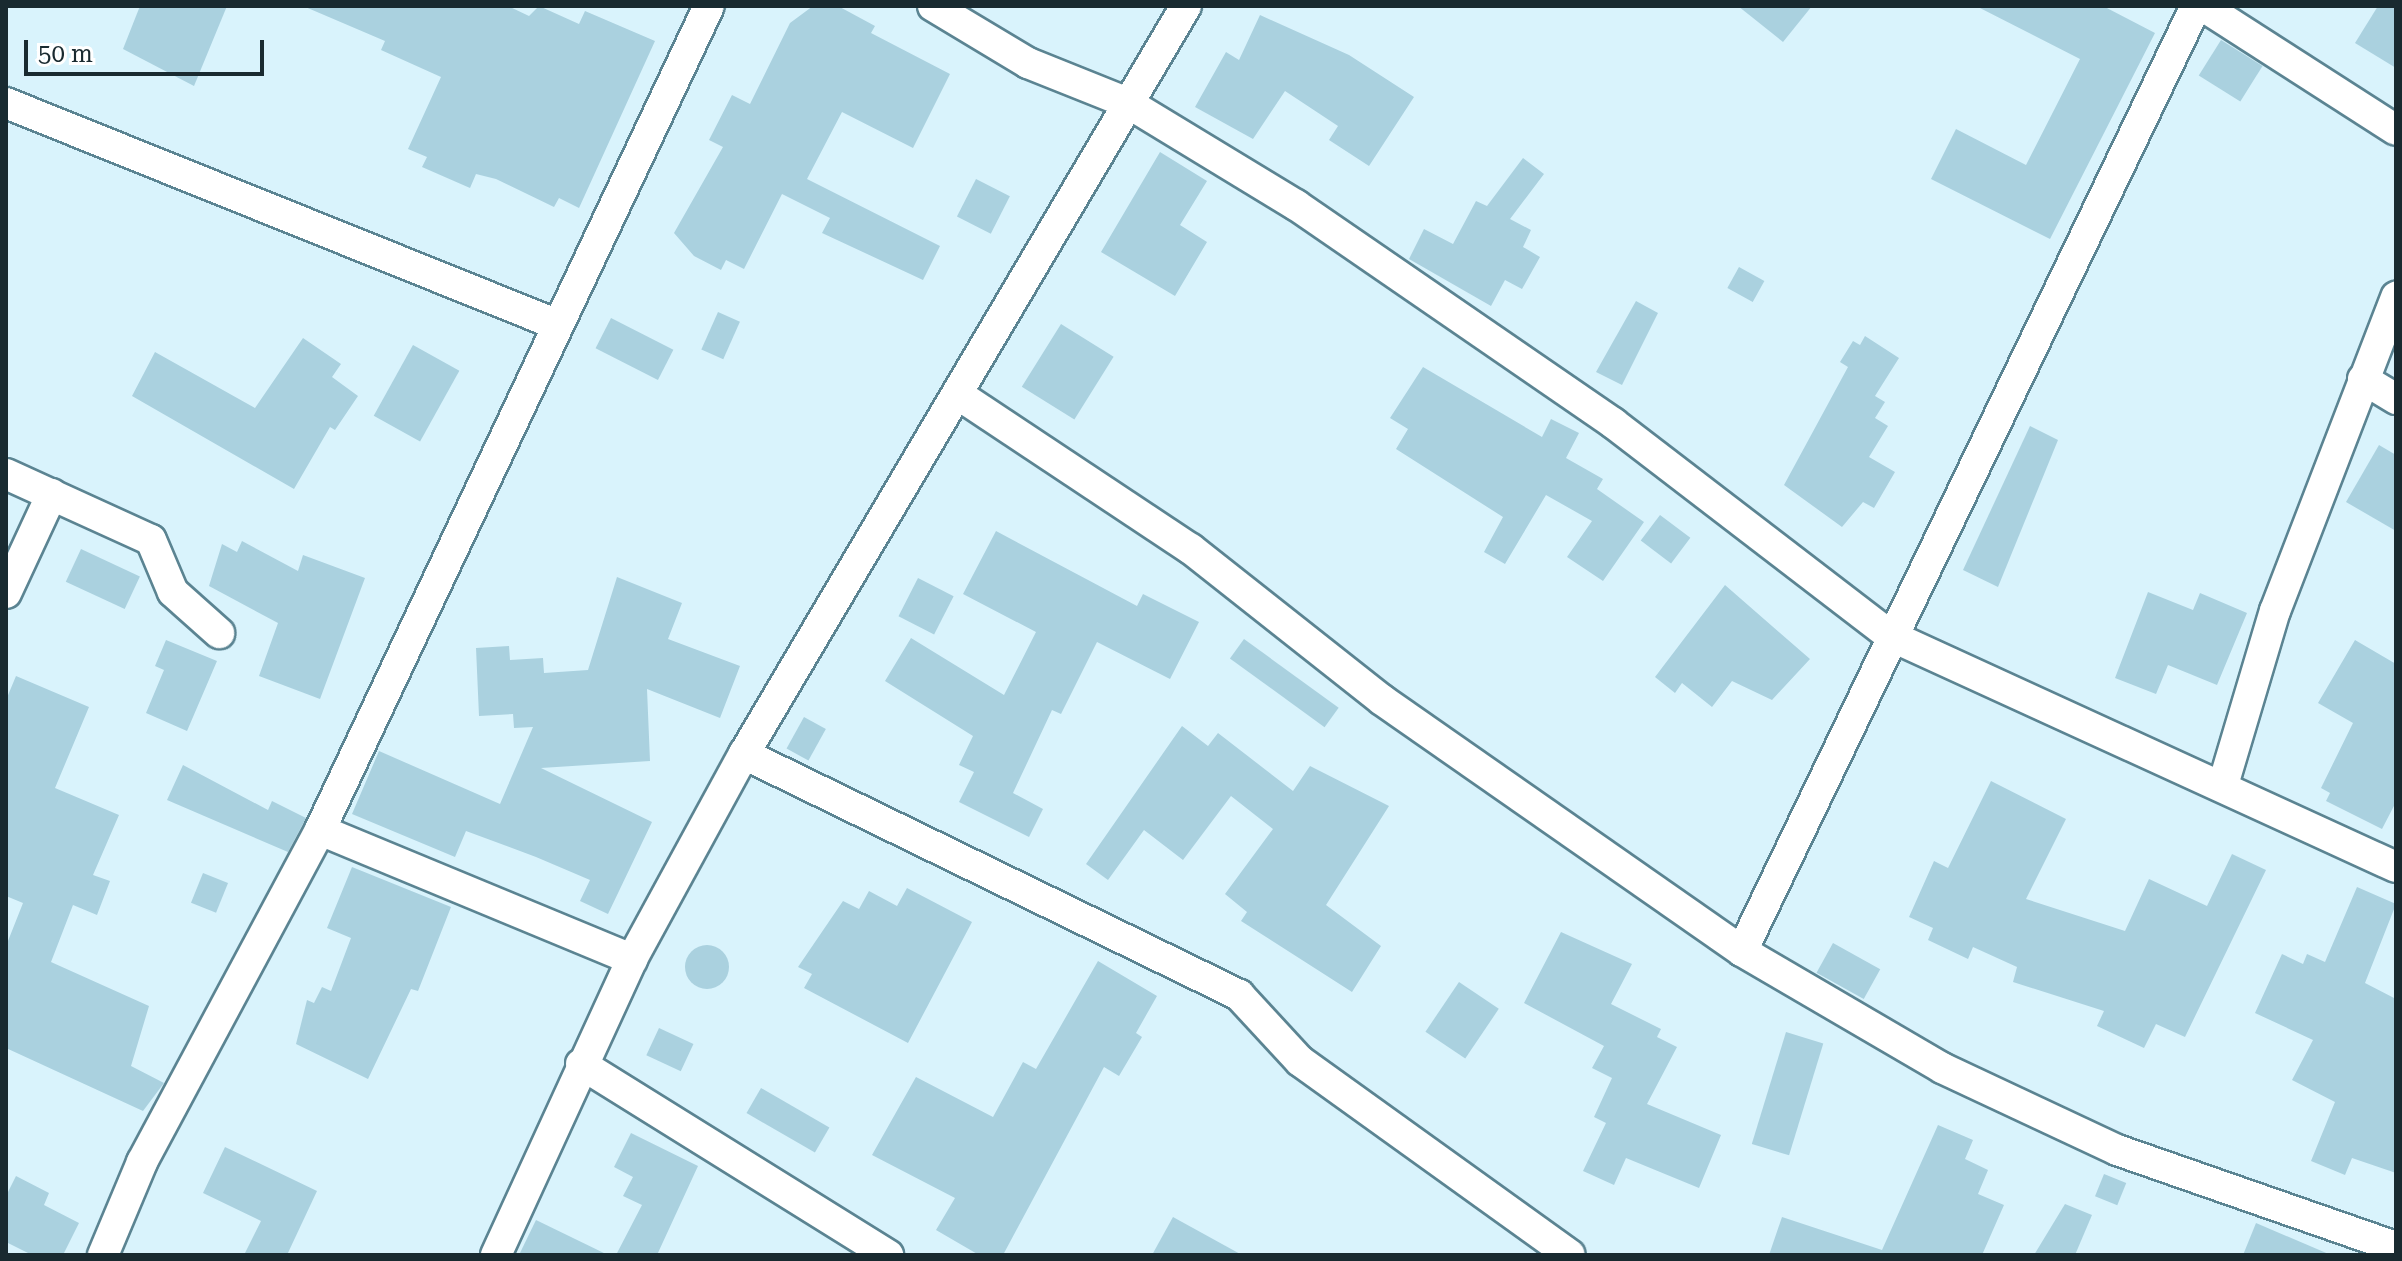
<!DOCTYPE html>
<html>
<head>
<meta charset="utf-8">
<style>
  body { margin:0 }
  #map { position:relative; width:2402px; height:1261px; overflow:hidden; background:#d9f3fc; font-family:"Roboto Serif",serif }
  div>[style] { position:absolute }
  .building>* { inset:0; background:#aad1df; transform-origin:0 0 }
  .round { border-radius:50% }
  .roads { filter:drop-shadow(2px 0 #5b8492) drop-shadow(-2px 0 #5b8492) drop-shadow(0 2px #5b8492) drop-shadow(0 -2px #5b8492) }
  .street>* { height:30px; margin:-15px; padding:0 15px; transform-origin:15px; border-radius:15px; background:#fff }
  span { translate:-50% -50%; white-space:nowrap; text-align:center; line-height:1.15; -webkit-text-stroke:6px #fff; paint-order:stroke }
  .frame { position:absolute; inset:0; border:8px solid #192a30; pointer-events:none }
  .scale { position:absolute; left:24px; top:40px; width:240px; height:36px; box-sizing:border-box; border:4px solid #192a30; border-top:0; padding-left:10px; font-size:24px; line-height:28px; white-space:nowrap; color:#192a30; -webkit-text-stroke:6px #fff; paint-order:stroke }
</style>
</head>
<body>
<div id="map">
  <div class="building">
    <i style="clip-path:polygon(140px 6px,227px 6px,194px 86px,123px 49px)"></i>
    <i style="clip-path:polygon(303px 6px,508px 6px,529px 16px,539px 6px,579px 24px,585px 11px,655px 41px,579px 208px,559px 198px,554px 207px,496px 179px,476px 174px,470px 188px,422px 167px,427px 157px,408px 149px,441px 77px,381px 50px,385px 41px)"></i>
    <i style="clip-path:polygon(813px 6px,838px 6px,875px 26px,871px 33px,950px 74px,913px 148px,842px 112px,807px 179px,940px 246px,923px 280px,822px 233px,830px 218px,782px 194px,744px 269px,726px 260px,721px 270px,694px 256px,674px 233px,723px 147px,709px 140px,732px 95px,750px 104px,790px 23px)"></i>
    <i style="clip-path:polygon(1738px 6px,1812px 6px,1783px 42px)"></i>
    <i style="clip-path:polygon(1976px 6px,2103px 6px,2155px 33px,2050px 239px,1931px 179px,1956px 129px,2026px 165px,2080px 59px)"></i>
    <i style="clip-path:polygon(2378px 6px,2396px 6px,2396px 68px,2355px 43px)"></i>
    <i style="clip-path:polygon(1260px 15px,1349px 55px,1414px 97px,1369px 166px,1329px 140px,1338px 126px,1285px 91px,1253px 139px,1195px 107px,1226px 52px,1239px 60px)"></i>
    <i style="left:2221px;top:40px;width:49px;height:42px;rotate:32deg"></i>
    <i style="clip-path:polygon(1160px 152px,1207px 181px,1180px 225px,1207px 242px,1175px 296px,1101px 252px)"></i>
    <i style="clip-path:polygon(1523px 158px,1544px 174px,1510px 219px,1531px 230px,1523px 247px,1540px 257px,1522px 289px,1505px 280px,1491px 306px,1409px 259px,1424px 229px,1453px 244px,1476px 201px,1487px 206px)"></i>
    <i style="left:976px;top:179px;width:38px;height:42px;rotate:27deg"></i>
    <i style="left:1739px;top:267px;width:29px;height:24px;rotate:29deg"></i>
    <i style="clip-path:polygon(1636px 301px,1658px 313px,1622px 385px,1596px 372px)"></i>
    <i style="left:718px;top:312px;width:24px;height:41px;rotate:24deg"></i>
    <i style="left:611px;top:318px;width:70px;height:34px;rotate:27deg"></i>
    <i style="left:1061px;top:324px;width:62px;height:74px;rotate:32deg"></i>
    <i style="clip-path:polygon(1865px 336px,1899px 358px,1875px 396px,1885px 402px,1875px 418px,1888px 426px,1869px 457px,1895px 472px,1874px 508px,1863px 502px,1842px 527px,1784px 485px,1848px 367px,1840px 362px,1853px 341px,1860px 345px)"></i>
    <i style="clip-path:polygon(303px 338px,341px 364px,332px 377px,358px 396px,335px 430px,330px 427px,294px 489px,132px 396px,155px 352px,255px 408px)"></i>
    <i style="left:413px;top:345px;width:53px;height:81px;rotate:29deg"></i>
    <i style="clip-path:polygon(1423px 367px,1542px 437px,1551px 419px,1579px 433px,1566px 458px,1603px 479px,1597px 489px,1644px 522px,1603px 581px,1567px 557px,1592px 521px,1546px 495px,1505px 564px,1484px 552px,1503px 517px,1396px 449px,1408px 429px,1390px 418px)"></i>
    <i style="clip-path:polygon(2030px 426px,2058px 440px,1998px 587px,1963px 570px)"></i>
    <i style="clip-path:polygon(2379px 445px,2396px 455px,2396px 531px,2346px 502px)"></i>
    <i style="left:1660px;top:515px;width:38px;height:32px;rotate:37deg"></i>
    <i style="clip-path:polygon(996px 531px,1137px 606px,1143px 594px,1199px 622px,1170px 679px,1097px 642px,1061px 714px,1052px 710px,1013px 793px,1043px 809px,1029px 837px,959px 802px,974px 772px,959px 765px,973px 736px,885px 681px,911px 638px,1004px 695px,1036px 632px,963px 594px)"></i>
    <i style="clip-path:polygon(242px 541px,298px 571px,303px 555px,365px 578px,320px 699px,259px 676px,278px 623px,209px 586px,222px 544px,237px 552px)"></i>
    <i style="left:81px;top:549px;width:65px;height:36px;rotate:25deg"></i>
    <i style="clip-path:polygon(617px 577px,682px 603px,668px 639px,740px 666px,720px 718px,647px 689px,650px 761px,541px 768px,652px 822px,608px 914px,580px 901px,590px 880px,536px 857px,466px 831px,455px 857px,352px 814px,379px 751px,500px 804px,533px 727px,514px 728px,513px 714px,479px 716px,476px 648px,509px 646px,510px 660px,543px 658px,544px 673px,588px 670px)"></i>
    <i style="left:918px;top:578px;width:40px;height:43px;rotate:27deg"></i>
    <i style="clip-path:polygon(1725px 585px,1810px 659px,1772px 700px,1732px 681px,1712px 707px,1682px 683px,1675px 693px,1655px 677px)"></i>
    <i style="clip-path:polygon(2148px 592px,2193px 610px,2200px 593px,2247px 613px,2217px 685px,2168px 665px,2156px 694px,2115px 678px)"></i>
    <i style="left:1244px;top:639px;width:117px;height:24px;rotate:36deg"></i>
    <i style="clip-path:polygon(166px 640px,217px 661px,187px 731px,146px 713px,164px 670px,155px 666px)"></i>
    <i style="clip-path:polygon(2355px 640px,2396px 664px,2396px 802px,2382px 829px,2326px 801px,2330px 793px,2321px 788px,2353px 723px,2318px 703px)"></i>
    <i style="clip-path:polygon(16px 676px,89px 707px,55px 788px,119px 815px,93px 875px,110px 881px,97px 915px,73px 905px,51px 962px,149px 1006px,131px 1066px,164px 1083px,143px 1111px,6px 1048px,6px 946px,23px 903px,6px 896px,6px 700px)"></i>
    <i style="left:804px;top:717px;width:25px;height:36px;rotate:29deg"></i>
    <i style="clip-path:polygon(1182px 726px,1208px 746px,1218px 733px,1293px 791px,1310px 766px,1389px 806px,1326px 905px,1381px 946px,1352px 992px,1241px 921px,1247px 912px,1225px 894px,1273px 829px,1231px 796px,1183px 860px,1144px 830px,1108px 880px,1086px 864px)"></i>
    <i style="clip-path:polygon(183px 765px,268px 810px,272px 801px,306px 818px,288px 852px,167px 800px)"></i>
    <i style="clip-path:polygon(1991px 781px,2066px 819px,2026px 899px,2125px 931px,2149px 879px,2207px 906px,2232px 854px,2266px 870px,2185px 1037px,2156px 1024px,2144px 1048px,2097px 1026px,2104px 1011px,2013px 982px,2017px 967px,1973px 947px,1968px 959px,1928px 940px,1933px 928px,1909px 917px,1934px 861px,1948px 868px)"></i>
    <i style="clip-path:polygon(352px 867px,451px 907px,418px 991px,411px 989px,368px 1079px,296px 1044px,307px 1000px,314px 1003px,322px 987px,331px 991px,351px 938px,327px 928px)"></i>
    <i style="left:203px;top:873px;width:27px;height:32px;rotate:22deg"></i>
    <i style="clip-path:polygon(2357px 887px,2396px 904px,2365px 983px,2396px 999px,2396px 1173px,2352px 1158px,2345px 1175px,2311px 1161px,2335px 1102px,2292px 1080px,2313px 1040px,2255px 1013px,2282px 954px,2303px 964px,2307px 954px,2325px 962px)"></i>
    <i style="clip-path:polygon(907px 888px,972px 922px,908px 1043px,804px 988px,812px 974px,798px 967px,843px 901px,859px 909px,869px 891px,897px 906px)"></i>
    <i style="clip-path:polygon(1561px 932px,1632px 964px,1611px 1004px,1661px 1029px,1657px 1037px,1677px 1047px,1647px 1104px,1721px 1135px,1699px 1188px,1626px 1158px,1614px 1185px,1583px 1171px,1606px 1123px,1594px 1117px,1612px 1078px,1592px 1068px,1604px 1046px,1524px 1003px)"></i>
    <i style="left:1833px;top:943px;width:54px;height:34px;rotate:29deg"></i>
    <i class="round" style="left:685px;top:945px;width:44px;height:44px"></i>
    <i style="clip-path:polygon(1098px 961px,1157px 996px,1136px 1033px,1142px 1037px,1119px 1076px,1104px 1067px,1003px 1255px,979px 1255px,936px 1230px,955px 1198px,872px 1155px,916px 1077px,993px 1117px,1023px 1062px,1036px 1069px)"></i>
    <i style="left:1459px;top:982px;width:48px;height:60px;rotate:34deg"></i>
    <i style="left:659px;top:1028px;width:38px;height:30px;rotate:25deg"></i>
    <i style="left:1786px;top:1032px;width:39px;height:117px;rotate:17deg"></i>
    <i style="left:761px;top:1088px;width:79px;height:29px;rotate:30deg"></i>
    <i style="clip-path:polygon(1938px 1125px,1973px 1140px,1965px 1159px,1988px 1170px,1978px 1194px,2004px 1205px,1982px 1255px,1769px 1255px,1782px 1217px,1882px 1250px)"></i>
    <i style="clip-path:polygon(631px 1133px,698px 1166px,657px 1255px,616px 1255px,642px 1205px,623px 1196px,633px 1177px,614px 1167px)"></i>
    <i style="clip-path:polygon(225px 1147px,317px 1191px,287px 1255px,244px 1255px,261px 1221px,203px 1193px)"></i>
    <i style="left:2104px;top:1174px;width:24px;height:24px;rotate:22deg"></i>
    <i style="clip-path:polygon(16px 1176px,49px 1193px,44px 1205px,79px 1223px,63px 1255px,32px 1255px,6px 1242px,6px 1196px)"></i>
    <i style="clip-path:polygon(2065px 1204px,2092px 1215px,2075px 1255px,2034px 1255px)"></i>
    <i style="clip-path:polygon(1173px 1217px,1242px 1255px,1152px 1255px)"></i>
    <i style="clip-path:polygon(536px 1220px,608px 1255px,519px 1255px)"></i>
    <i style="clip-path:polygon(2256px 1223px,2331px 1255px,2243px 1255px)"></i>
  </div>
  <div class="roads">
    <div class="street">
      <i style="left:933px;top:6px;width:111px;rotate:31deg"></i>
      <i style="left:1028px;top:63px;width:108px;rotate:21.8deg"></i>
      <i style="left:1128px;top:103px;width:197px;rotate:31.3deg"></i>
      <i style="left:1296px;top:205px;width:385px;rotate:34.5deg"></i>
      <i style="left:1613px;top:423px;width:350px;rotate:37.5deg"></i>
      <i style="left:1891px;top:636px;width:555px;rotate:24.58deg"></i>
      <i style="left:2203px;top:6px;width:229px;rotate:32.7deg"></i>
      <i style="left:6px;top:103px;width:590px;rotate:21.91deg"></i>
      <i style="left:2363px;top:379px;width:39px;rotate:31deg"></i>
      <i style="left:959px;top:395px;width:278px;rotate:33.6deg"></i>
      <i style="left:1191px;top:549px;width:243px;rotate:38.3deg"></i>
      <i style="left:1382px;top:700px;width:439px;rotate:34.9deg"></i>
      <i style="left:1742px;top:951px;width:232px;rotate:30.3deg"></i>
      <i style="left:1942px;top:1068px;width:193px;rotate:25.1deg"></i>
      <i style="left:2117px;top:1150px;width:295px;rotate:19.2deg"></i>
      <i style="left:6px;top:474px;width:159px;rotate:24.5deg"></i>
      <i style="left:151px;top:540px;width:56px;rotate:67.1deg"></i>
      <i style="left:173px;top:592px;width:62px;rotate:41.7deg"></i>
      <i style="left:6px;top:593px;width:109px;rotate:-65.1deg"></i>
      <i style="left:744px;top:754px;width:551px;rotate:25.96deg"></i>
      <i style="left:1239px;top:995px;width:90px;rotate:47.3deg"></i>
      <i style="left:1300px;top:1061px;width:332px;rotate:35.7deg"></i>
      <i style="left:2223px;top:785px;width:182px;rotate:-73.4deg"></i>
      <i style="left:2275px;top:611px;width:337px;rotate:-68.9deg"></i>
      <i style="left:320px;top:830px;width:338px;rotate:22.5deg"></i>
      <i style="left:1742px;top:951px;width:1048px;rotate:-64.34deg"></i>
      <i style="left:581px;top:1064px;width:362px;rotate:31.9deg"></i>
      <i style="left:103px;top:1255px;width:101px;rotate:-67.2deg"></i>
      <i style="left:142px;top:1162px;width:377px;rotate:-61.8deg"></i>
      <i style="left:320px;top:830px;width:911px;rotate:-64.73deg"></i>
      <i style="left:496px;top:1255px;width:326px;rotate:-65.3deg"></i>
      <i style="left:632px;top:959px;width:234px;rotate:-61.4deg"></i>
      <i style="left:744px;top:754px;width:869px;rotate:-59.42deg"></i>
    </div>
  </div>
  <div class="frame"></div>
  <div class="scale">50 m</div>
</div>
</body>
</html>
